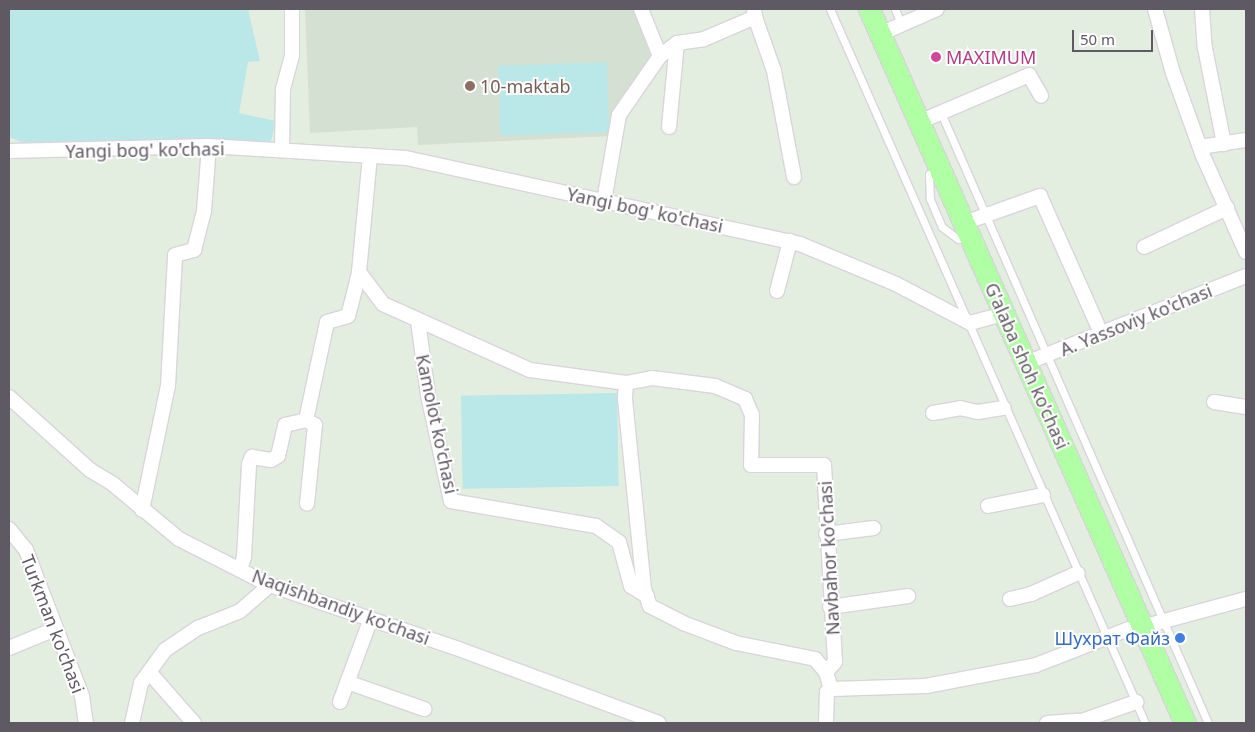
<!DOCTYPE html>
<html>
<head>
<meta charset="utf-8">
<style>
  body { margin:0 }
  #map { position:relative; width:1255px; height:732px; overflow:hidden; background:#e3eee0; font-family:"Noto Sans",sans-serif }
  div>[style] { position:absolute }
  .education>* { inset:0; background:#d4e0d1 }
  .green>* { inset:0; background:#bae7e8; transform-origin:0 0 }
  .roads { filter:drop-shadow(1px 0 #d9d4dc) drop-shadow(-1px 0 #d9d4dc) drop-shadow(0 1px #d9d4dc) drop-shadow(0 -1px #d9d4dc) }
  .service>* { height:7px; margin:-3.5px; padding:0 3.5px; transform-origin:3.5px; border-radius:3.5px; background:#fff }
  .minor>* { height:14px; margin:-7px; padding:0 7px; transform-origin:7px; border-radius:7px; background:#fff }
  .primary>* { height:21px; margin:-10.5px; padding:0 10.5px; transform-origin:10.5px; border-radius:10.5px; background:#b1ffa4 }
  .dots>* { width:14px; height:14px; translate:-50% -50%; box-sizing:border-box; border:2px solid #fff; border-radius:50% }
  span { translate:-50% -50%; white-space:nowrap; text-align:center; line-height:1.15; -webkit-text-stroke:4px #fff; paint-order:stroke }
  .hotel-label { font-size:18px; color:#b23c85 }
  .left { translate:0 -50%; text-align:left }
  .education-label { font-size:18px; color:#785e54 }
  .street-label { font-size:18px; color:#5f5963 }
  .shop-label { font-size:18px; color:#366cbe }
  .right { translate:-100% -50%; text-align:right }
  .frame { position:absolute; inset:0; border:10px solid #5f5963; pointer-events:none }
  .scale { position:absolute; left:1072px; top:30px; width:81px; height:22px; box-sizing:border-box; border:2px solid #5f5963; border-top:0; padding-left:6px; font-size:15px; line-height:18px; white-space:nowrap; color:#5f5963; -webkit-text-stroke:4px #fff; paint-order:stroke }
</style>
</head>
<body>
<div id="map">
  <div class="education">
    <i style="clip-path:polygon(305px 9px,635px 9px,655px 56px,611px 117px,612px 136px,418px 145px,417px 127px,310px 133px)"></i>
  </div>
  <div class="green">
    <i style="clip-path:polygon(9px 9px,248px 9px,260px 61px,248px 62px,239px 113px,276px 121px,271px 141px,22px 142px,9px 137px)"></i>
    <i style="left:607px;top:62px;width:70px;height:109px;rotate:88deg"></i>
    <i style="left:617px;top:393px;width:93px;height:156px;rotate:89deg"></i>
  </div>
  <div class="roads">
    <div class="service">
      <i style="left:830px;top:9px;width:780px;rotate:66.19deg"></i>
      <i style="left:895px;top:9px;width:16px;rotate:68deg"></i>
      <i style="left:941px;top:113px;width:666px;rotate:66.36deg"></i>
      <i style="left:929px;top:174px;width:25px;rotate:88deg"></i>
      <i style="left:930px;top:199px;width:30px;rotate:67deg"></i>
      <i style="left:942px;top:227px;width:20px;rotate:37deg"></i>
    </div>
    <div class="minor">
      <i style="left:641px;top:9px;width:51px;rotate:68deg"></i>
      <i style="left:1155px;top:9px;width:66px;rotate:74.3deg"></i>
      <i style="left:1173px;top:73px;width:88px;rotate:70.1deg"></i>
      <i style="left:1203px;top:156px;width:105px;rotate:65.9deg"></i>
      <i style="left:1202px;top:9px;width:39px;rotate:86deg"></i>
      <i style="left:1205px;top:48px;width:98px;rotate:78.8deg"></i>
      <i style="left:755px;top:17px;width:57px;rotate:70.6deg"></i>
      <i style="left:774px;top:71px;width:108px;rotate:79.3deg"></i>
      <i style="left:880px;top:34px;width:62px;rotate:-23.7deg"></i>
      <i style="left:919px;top:122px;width:120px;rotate:-23.1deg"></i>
      <i style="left:1029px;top:75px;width:24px;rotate:60deg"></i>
      <i style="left:669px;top:127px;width:84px;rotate:-84.6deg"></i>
      <i style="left:1200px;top:147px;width:47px;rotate:-8.7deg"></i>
      <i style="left:282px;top:150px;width:61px;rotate:-89.1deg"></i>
      <i style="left:283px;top:89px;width:35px;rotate:-75deg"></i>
      <i style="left:292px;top:55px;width:46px;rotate:-90deg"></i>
      <i style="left:9px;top:151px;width:200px;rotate:-1.4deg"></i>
      <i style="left:209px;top:146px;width:197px;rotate:3.5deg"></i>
      <i style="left:406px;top:158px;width:403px;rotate:12.3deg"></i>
      <i style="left:800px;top:244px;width:104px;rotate:22.6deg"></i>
      <i style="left:896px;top:284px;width:84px;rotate:27.8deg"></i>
      <i style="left:970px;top:323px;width:23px;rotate:-15deg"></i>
      <i style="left:604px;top:201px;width:87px;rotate:-80.1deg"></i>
      <i style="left:619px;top:115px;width:72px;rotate:-55.2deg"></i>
      <i style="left:660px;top:56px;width:21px;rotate:-37deg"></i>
      <i style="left:677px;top:43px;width:27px;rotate:-8deg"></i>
      <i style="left:704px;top:39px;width:56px;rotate:-23.3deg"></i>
      <i style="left:755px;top:17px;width:8px;rotate:-97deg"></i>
      <i style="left:964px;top:223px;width:81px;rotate:-19.6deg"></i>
      <i style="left:1040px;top:196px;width:140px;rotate:66deg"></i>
      <i style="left:1144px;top:247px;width:92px;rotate:-25.2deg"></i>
      <i style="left:359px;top:272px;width:40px;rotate:53deg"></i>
      <i style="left:383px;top:304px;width:161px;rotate:24.2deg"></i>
      <i style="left:530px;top:370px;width:97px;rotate:7.7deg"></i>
      <i style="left:626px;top:383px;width:26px;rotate:-11deg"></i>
      <i style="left:652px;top:378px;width:64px;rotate:7.2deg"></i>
      <i style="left:715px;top:386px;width:33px;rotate:23deg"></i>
      <i style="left:745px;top:399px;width:17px;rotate:66deg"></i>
      <i style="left:752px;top:415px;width:50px;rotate:91.1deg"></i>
      <i style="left:751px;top:465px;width:73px"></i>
      <i style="left:824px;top:465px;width:197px;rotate:86.8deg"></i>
      <i style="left:835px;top:662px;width:13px;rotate:132deg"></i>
      <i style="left:777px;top:291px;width:52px;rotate:-75.4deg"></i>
      <i style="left:418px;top:321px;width:75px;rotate:82.3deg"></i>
      <i style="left:428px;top:395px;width:108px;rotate:77.8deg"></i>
      <i style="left:451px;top:501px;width:147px;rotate:9.8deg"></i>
      <i style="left:596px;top:526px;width:28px;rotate:35deg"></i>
      <i style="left:619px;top:542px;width:46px;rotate:74.7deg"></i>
      <i style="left:631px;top:586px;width:19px;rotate:32deg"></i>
      <i style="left:1026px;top:363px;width:237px;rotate:-21.6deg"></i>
      <i style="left:626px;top:383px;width:16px;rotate:94deg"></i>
      <i style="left:625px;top:399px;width:191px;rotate:84.3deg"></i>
      <i style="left:644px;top:589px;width:18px;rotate:71deg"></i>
      <i style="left:650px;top:606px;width:37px;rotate:27deg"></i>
      <i style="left:683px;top:623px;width:57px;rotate:20.7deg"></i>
      <i style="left:736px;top:643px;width:81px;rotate:11.4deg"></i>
      <i style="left:815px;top:659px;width:17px;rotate:50deg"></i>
      <i style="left:826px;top:672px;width:18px;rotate:74deg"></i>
      <i style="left:831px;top:689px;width:5px;rotate:143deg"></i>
      <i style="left:827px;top:692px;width:31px;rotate:92deg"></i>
      <i style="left:9px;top:397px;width:109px;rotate:42deg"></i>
      <i style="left:90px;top:470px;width:27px;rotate:31deg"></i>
      <i style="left:113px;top:484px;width:86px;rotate:39.8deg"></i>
      <i style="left:179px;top:539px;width:68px;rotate:26.9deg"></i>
      <i style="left:240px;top:570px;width:34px;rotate:27deg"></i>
      <i style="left:270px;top:585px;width:196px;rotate:18.7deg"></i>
      <i style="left:456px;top:648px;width:216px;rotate:20.3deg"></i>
      <i style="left:1214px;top:402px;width:32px;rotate:9deg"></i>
      <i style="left:933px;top:413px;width:27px;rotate:-10deg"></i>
      <i style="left:960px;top:408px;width:18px;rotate:13deg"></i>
      <i style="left:978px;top:412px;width:26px;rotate:-9deg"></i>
      <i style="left:306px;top:420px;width:10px;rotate:29deg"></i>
      <i style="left:315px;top:425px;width:79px;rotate:95.8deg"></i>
      <i style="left:988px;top:506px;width:56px;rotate:-11.3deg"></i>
      <i style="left:142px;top:510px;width:127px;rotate:-78.2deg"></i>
      <i style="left:168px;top:386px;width:131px;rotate:-86.9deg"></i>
      <i style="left:175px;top:255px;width:20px;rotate:-15deg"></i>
      <i style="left:194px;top:250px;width:40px;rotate:-75.6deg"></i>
      <i style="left:204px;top:211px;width:65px;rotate:-85.6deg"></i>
      <i style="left:9px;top:529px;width:27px;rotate:51deg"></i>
      <i style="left:26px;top:550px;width:156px;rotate:69deg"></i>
      <i style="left:82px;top:696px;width:27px;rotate:82deg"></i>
      <i style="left:826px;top:534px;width:48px;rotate:-7.1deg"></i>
      <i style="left:240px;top:570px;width:14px;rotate:-73deg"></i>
      <i style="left:244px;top:557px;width:93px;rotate:-86.9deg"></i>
      <i style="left:249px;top:464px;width:8px;rotate:-67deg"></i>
      <i style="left:252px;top:457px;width:19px;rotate:9deg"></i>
      <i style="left:271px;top:460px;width:8px;rotate:-30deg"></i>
      <i style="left:278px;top:456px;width:32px;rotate:-77deg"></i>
      <i style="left:285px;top:425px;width:22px;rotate:-13deg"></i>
      <i style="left:306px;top:420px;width:100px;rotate:-77.9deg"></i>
      <i style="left:327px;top:322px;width:22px;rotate:-16deg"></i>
      <i style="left:348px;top:316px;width:11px;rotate:-75deg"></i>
      <i style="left:351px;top:305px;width:34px;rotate:-76deg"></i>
      <i style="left:359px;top:272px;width:117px;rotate:-84.6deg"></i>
      <i style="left:1010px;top:599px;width:22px;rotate:-13deg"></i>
      <i style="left:1031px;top:594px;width:51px;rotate:-24.1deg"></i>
      <i style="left:830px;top:607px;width:79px;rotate:-8deg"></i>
      <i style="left:1142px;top:627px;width:108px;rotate:-15.1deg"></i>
      <i style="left:9px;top:648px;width:50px;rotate:-22.4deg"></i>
      <i style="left:149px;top:672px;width:68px;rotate:48.6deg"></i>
      <i style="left:347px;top:682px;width:82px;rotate:19.3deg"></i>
      <i style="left:831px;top:689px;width:95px;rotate:-1.8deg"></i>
      <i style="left:926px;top:686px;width:112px;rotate:-10.8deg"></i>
      <i style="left:1036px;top:665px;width:100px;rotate:-21.2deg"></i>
      <i style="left:340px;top:702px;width:86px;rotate:-69.7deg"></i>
      <i style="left:132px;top:723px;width:41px;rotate:-77.3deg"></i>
      <i style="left:141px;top:683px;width:41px;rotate:-54deg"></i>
      <i style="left:165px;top:650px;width:40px;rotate:-34deg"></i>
      <i style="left:198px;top:628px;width:45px;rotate:-22deg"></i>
      <i style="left:240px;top:611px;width:40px;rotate:-41deg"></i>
      <i style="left:1047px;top:723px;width:31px;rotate:-4deg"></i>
      <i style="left:1076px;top:723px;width:64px;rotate:-19.3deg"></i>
    </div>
    <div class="primary">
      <i style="left:869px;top:9px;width:781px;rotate:66.13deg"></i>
    </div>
  </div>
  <div class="dots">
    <i style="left:936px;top:57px;background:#d1479c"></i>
    <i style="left:470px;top:86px;background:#8d6e63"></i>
    <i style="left:1180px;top:638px;background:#3f7fe0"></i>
  </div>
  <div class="hotel-label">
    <span class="left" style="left:946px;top:57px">MAXIMUM</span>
  </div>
  <div class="education-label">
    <span class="left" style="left:480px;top:86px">10-maktab</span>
  </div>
  <div class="street-label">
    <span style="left:145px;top:150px;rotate:-1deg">Yangi bog' ko'chasi</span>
    <span style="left:645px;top:210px;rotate:12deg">Yangi bog' ko'chasi</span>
    <span style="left:1136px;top:320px;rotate:-22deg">A. Yassoviy ko'chasi</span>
    <span style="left:1027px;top:366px;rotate:66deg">G'alaba shoh ko'chasi</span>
    <span style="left:437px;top:424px;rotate:78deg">Kamolot ko'chasi</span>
    <span style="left:829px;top:558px;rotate:-93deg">Navbahor ko'chasi</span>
    <span style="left:341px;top:607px;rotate:20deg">Naqishbandiy ko'chasi</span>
    <span style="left:53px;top:624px;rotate:69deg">Turkman ko'chasi</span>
  </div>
  <div class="shop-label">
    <span class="right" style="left:1170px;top:638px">Шухрат Файз</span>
  </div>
  <div class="frame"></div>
  <div class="scale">50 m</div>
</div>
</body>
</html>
